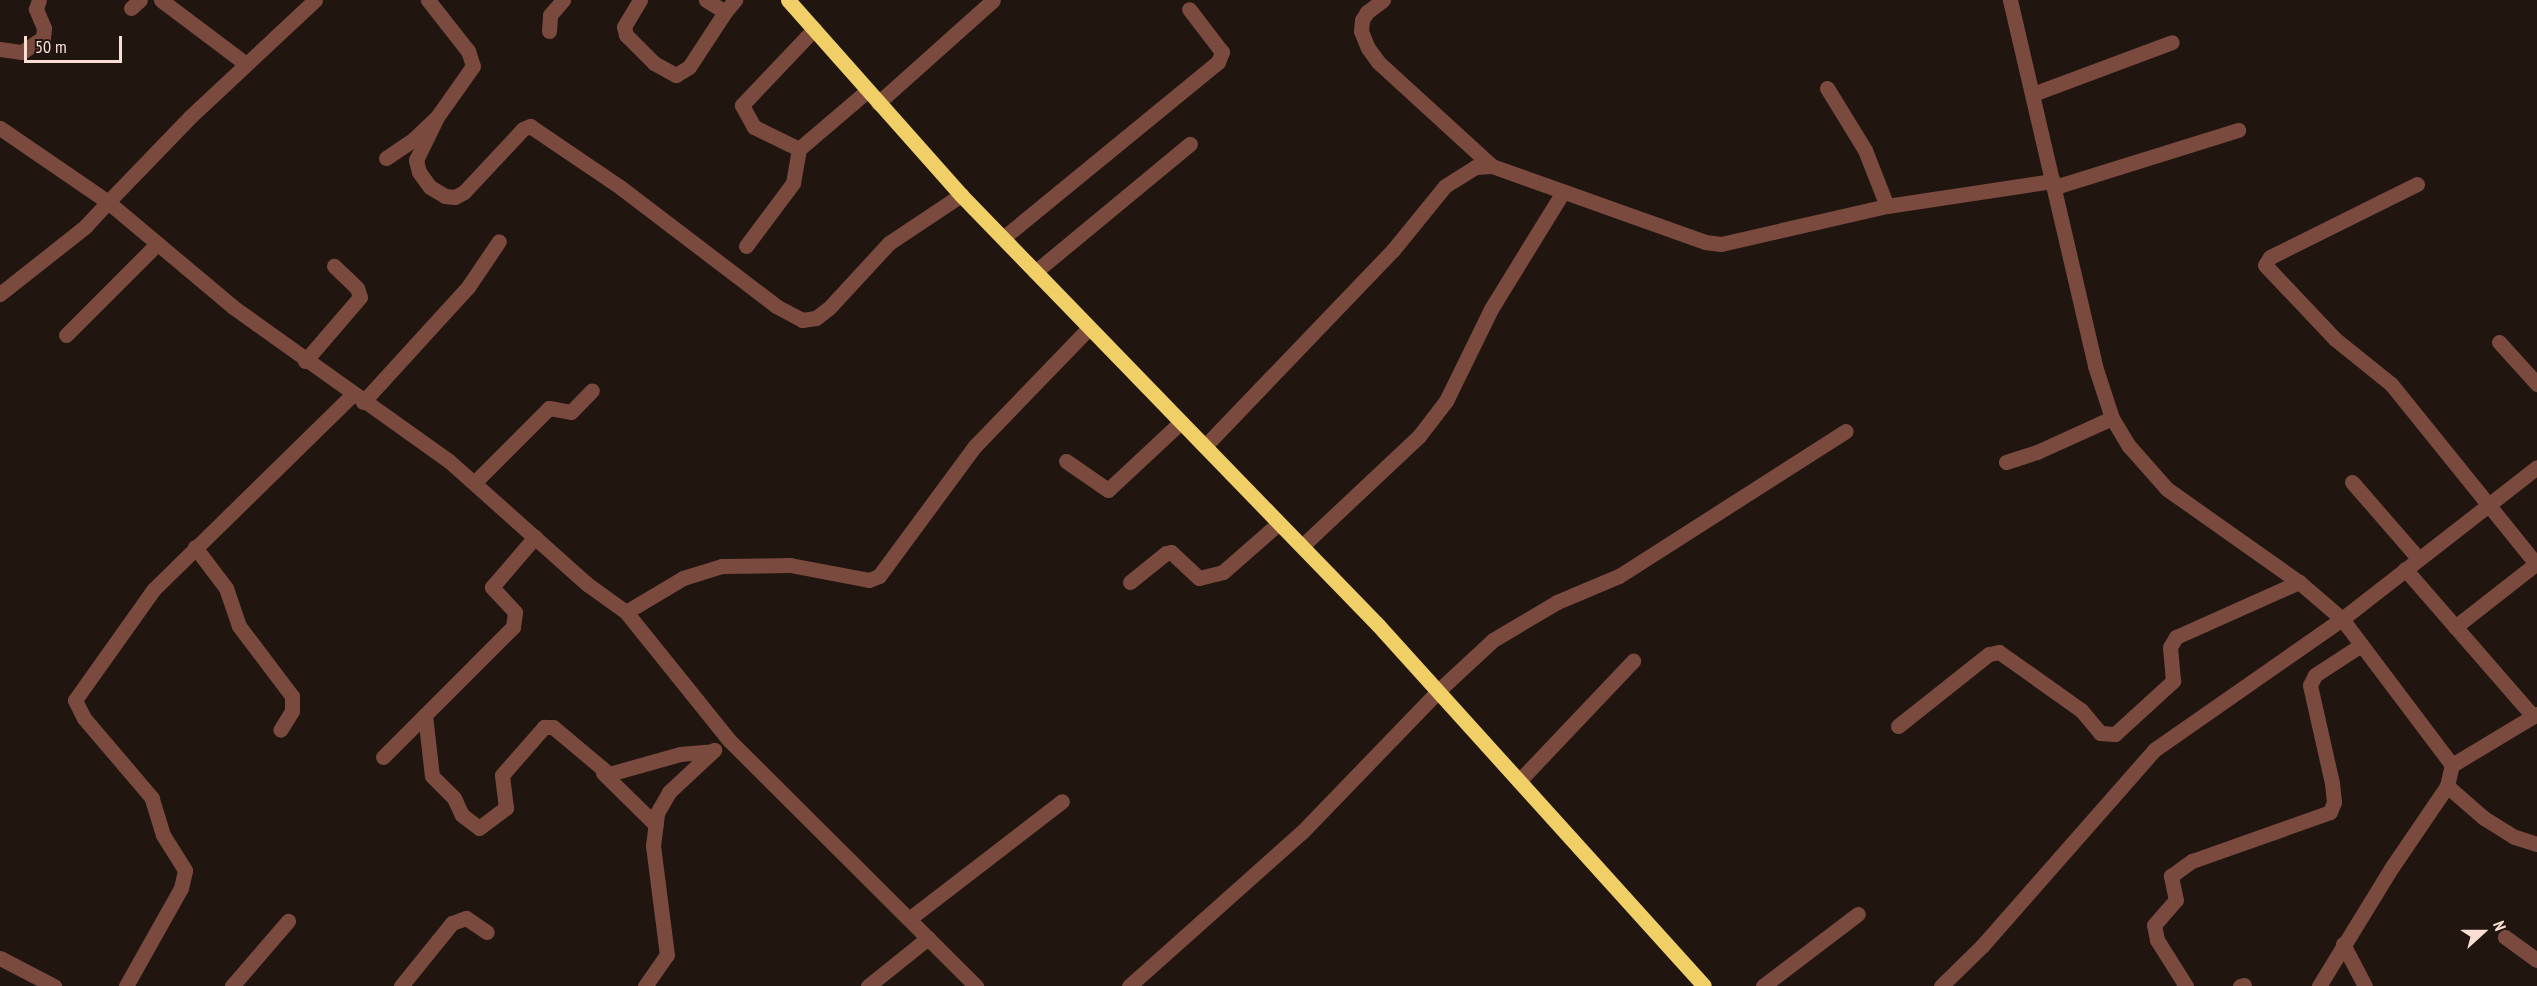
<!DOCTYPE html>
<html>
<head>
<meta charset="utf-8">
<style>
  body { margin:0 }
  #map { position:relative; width:2537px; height:986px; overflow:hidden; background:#211510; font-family:"PT Sans Narrow",sans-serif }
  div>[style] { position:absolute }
  .minor>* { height:15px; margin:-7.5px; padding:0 7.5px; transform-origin:7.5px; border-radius:7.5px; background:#7b4a3f }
  .major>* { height:15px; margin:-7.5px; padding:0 7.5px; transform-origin:7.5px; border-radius:7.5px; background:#f0d066 }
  span { translate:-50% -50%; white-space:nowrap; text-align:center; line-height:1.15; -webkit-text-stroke:5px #211510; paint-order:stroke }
  .north { position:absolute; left:2453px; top:902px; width:60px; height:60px; -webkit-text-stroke:4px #211510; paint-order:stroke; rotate:69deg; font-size:16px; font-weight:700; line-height:24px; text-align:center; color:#fbded3 }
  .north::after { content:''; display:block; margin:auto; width:21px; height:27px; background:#fbded3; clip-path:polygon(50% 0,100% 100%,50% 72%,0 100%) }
  .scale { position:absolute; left:24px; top:36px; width:98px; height:27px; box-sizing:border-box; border:3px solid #fbded3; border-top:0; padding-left:8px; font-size:18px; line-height:21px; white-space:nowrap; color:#fbded3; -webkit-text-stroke:4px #211510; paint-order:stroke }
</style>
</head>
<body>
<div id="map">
  <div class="minor">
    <i style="left:161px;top:0;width:106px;rotate:37deg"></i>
    <i style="left:315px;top:0;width:171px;rotate:136.9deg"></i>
    <i style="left:190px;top:117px;width:118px;rotate:134deg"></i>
    <i style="left:108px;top:202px;width:163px;rotate:40deg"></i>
    <i style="left:233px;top:307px;width:265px;rotate:35.5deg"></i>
    <i style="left:449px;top:461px;width:185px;rotate:41.7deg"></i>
    <i style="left:587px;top:584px;width:48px;rotate:35.7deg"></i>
    <i style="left:626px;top:612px;width:66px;rotate:-30.8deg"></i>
    <i style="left:683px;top:578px;width:41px;rotate:-17.1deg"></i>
    <i style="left:722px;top:566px;width:68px;rotate:-0.8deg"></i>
    <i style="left:790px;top:565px;width:80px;rotate:10.8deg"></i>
    <i style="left:869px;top:580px;width:11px;rotate:-22deg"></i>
    <i style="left:879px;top:576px;width:162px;rotate:-53.6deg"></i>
    <i style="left:975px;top:446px;width:164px;rotate:-46deg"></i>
    <i style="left:640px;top:0;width:31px;rotate:121deg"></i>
    <i style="left:624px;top:27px;width:8px;rotate:76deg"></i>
    <i style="left:626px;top:35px;width:40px;rotate:45deg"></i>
    <i style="left:654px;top:63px;width:25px;rotate:29deg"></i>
    <i style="left:676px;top:75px;width:15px;rotate:-32deg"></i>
    <i style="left:689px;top:67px;width:66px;rotate:-56.8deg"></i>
    <i style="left:706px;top:0;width:22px;rotate:32deg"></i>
    <i style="left:725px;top:12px;width:16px;rotate:-50deg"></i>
    <i style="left:1383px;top:0;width:20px;rotate:143deg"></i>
    <i style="left:1367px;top:12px;width:9px;rotate:122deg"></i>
    <i style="left:1362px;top:20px;width:11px;rotate:95deg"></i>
    <i style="left:1361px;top:31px;width:18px;rotate:68deg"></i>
    <i style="left:1368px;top:48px;width:17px;rotate:54deg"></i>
    <i style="left:1378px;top:62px;width:154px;rotate:42.4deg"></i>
    <i style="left:2010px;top:0;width:376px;rotate:76.9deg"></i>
    <i style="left:2095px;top:366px;width:55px;rotate:71.9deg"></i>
    <i style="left:2112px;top:418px;width:33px;rotate:59deg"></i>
    <i style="left:2129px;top:446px;width:57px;rotate:48.5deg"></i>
    <i style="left:2167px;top:489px;width:161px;rotate:35.2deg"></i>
    <i style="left:2299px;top:582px;width:57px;rotate:40.7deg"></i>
    <i style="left:2342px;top:619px;width:183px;rotate:53deg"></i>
    <i style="left:131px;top:8px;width:12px;rotate:-42deg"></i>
    <i style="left:549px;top:31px;width:16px;rotate:-86deg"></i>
    <i style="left:550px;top:15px;width:20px;rotate:-49deg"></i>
    <i style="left:0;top:49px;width:22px;rotate:8deg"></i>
    <i style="left:22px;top:52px;width:25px;rotate:-34deg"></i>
    <i style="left:43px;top:38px;width:10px;rotate:-84deg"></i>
    <i style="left:44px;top:28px;width:21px;rotate:-113deg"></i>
    <i style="left:36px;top:9px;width:9px;rotate:-72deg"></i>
    <i style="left:1827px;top:88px;width:73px;rotate:58.5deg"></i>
    <i style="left:1865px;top:150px;width:60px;rotate:68.6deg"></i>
    <i style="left:2033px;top:94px;width:148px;rotate:-20.5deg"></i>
    <i style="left:878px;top:103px;width:154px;rotate:-41.8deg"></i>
    <i style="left:437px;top:117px;width:48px;rotate:116deg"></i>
    <i style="left:416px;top:160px;width:12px;rotate:76deg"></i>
    <i style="left:419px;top:172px;width:19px;rotate:54deg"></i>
    <i style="left:430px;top:187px;width:17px;rotate:31deg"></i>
    <i style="left:445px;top:196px;width:10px;rotate:6deg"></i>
    <i style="left:455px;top:197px;width:10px;rotate:-29deg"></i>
    <i style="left:464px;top:192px;width:86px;rotate:-46.9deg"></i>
    <i style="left:523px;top:129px;width:8px;rotate:-23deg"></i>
    <i style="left:530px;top:126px;width:109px;rotate:34.1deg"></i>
    <i style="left:620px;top:187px;width:196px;rotate:37.3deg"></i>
    <i style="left:776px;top:306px;width:30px;rotate:28deg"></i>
    <i style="left:802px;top:320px;width:14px;rotate:-8deg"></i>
    <i style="left:816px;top:318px;width:16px;rotate:-38deg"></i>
    <i style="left:829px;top:308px;width:88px;rotate:-47.3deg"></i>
    <i style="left:889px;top:243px;width:87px;rotate:-33.7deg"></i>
    <i style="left:0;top:128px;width:131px;rotate:34.4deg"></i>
    <i style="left:108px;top:202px;width:33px;rotate:133deg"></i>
    <i style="left:86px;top:226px;width:110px;rotate:141.7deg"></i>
    <i style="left:799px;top:149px;width:50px;rotate:-153.9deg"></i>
    <i style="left:754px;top:127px;width:25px;rotate:-119deg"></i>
    <i style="left:742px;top:105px;width:105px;rotate:-46.5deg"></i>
    <i style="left:386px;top:158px;width:34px;rotate:-34deg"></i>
    <i style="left:414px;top:139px;width:32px;rotate:-44deg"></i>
    <i style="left:437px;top:117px;width:62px;rotate:-54.8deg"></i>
    <i style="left:473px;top:66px;width:16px;rotate:-108deg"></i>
    <i style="left:468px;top:51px;width:65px;rotate:-128.1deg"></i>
    <i style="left:2417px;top:184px;width:164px;rotate:153.6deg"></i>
    <i style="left:2270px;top:257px;width:9px;rotate:122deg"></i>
    <i style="left:2265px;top:265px;width:102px;rotate:46.6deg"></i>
    <i style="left:2335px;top:339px;width:72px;rotate:38.8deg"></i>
    <i style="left:2391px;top:384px;width:233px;rotate:51.1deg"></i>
    <i style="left:2055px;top:187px;width:192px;rotate:-17.3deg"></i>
    <i style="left:1003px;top:238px;width:278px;rotate:-39.3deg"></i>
    <i style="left:1218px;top:62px;width:11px;rotate:-68deg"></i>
    <i style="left:1222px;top:52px;width:54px;rotate:-127.5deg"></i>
    <i style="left:746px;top:246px;width:79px;rotate:-53.3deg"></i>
    <i style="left:793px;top:183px;width:35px;rotate:-80deg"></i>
    <i style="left:799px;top:149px;width:89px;rotate:-40.5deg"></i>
    <i style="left:1035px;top:272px;width:201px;rotate:-39.6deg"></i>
    <i style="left:66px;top:335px;width:129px;rotate:-45deg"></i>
    <i style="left:2499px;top:342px;width:57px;rotate:47.9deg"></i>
    <i style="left:305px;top:361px;width:84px;rotate:-49.3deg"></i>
    <i style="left:360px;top:297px;width:9px;rotate:-108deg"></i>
    <i style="left:357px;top:288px;width:32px;rotate:-136deg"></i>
    <i style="left:363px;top:402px;width:156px;rotate:-47.6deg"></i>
    <i style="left:468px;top:287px;width:55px;rotate:-56deg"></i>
    <i style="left:1205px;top:446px;width:272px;rotate:-46.2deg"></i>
    <i style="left:1393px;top:250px;width:82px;rotate:-50.9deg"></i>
    <i style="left:1445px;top:186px;width:36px;rotate:-32deg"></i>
    <i style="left:1475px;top:167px;width:17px;rotate:-3deg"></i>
    <i style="left:1492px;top:166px;width:226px;rotate:19.6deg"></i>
    <i style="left:1705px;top:242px;width:16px;rotate:7deg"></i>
    <i style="left:1721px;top:244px;width:170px;rotate:-12.9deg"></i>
    <i style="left:1887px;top:206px;width:168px;rotate:-8.6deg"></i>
    <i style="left:1066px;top:461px;width:51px;rotate:34.6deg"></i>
    <i style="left:1108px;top:490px;width:100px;rotate:-43deg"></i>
    <i style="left:2006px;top:462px;width:33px;rotate:-18deg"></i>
    <i style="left:2037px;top:452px;width:82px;rotate:-24.4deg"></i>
    <i style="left:2352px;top:482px;width:101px;rotate:49deg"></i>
    <i style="left:474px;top:483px;width:106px;rotate:-45deg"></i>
    <i style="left:549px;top:408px;width:22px;rotate:10deg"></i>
    <i style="left:571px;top:412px;width:30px;rotate:-46deg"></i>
    <i style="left:1302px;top:546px;width:161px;rotate:-43.2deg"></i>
    <i style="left:1419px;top:436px;width:44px;rotate:-52.4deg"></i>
    <i style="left:1446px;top:401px;width:102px;rotate:-63.9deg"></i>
    <i style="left:1491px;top:309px;width:137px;rotate:-58.4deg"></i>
    <i style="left:195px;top:547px;width:51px;rotate:52.9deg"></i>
    <i style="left:226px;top:588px;width:40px;rotate:71.1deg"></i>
    <i style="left:239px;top:626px;width:88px;rotate:52.9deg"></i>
    <i style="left:292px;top:696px;width:15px;rotate:90deg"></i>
    <i style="left:292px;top:711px;width:22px;rotate:122deg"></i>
    <i style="left:2405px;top:569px;width:195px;rotate:49deg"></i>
    <i style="left:1130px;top:582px;width:46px;rotate:-38.9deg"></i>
    <i style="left:1166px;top:553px;width:5px;rotate:-11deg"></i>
    <i style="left:1171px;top:552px;width:38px;rotate:43deg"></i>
    <i style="left:1199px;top:578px;width:25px;rotate:-14deg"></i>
    <i style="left:1223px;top:572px;width:74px;rotate:-41.2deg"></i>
    <i style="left:626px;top:612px;width:164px;rotate:51.2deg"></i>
    <i style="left:729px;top:740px;width:349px;rotate:44.9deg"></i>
    <i style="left:2455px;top:627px;width:104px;rotate:-38deg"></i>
    <i style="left:425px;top:715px;width:61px;rotate:83.5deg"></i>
    <i style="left:432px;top:776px;width:31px;rotate:45deg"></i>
    <i style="left:454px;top:798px;width:19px;rotate:65deg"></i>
    <i style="left:462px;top:815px;width:21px;rotate:37deg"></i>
    <i style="left:479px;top:828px;width:34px;rotate:-37deg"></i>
    <i style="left:506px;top:808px;width:33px;rotate:-97deg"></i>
    <i style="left:502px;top:775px;width:64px;rotate:-48.8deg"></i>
    <i style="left:544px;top:727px;width:9px"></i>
    <i style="left:553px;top:727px;width:73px;rotate:40deg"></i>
    <i style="left:609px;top:774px;width:74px;rotate:-15.7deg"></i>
    <i style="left:680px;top:754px;width:33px;rotate:-5deg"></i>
    <i style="left:1898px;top:726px;width:116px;rotate:-38.4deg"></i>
    <i style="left:1989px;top:654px;width:10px;rotate:-11deg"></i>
    <i style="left:1999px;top:652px;width:100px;rotate:35.3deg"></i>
    <i style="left:2081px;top:710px;width:30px;rotate:50deg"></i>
    <i style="left:2100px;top:733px;width:15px;rotate:4deg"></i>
    <i style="left:2115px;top:734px;width:79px;rotate:-42.4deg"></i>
    <i style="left:2173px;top:681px;width:34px;rotate:-95deg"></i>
    <i style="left:2170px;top:647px;width:12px;rotate:-59deg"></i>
    <i style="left:2176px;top:637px;width:135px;rotate:-24.1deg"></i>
    <i style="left:383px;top:757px;width:184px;rotate:-45deg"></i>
    <i style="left:513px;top:627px;width:15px;rotate:-82deg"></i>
    <i style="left:515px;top:612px;width:34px;rotate:-133deg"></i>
    <i style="left:492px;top:587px;width:66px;rotate:-49.3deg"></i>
    <i style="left:603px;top:773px;width:74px;rotate:44.5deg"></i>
    <i style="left:1519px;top:781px;width:166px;rotate:-46.5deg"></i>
    <i style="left:2447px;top:786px;width:49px;rotate:40.9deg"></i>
    <i style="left:2484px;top:818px;width:36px;rotate:32deg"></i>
    <i style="left:2515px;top:837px;width:23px;rotate:18deg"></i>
    <i style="left:909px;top:919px;width:193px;rotate:-37.6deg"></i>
    <i style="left:2505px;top:937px;width:39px;rotate:36deg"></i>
    <i style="left:2343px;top:944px;width:47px;rotate:62.4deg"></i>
    <i style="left:0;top:958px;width:61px;rotate:27.4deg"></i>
    <i style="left:126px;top:986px;width:112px;rotate:-60.7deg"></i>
    <i style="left:181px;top:888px;width:18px;rotate:-77deg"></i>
    <i style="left:185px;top:870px;width:41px;rotate:-122.2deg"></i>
    <i style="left:163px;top:835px;width:39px;rotate:-107deg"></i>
    <i style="left:152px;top:798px;width:105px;rotate:-130.4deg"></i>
    <i style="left:84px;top:718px;width:20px;rotate:-117deg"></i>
    <i style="left:75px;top:700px;width:136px;rotate:-54.6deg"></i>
    <i style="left:154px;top:589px;width:277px;rotate:-44.4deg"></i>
    <i style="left:232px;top:986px;width:86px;rotate:-49.3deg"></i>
    <i style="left:401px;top:986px;width:81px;rotate:-51deg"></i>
    <i style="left:452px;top:923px;width:15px;rotate:-20deg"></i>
    <i style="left:466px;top:918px;width:25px;rotate:34deg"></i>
    <i style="left:645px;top:986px;width:38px;rotate:-55deg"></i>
    <i style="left:667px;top:955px;width:110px;rotate:-97.3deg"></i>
    <i style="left:653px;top:846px;width:33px;rotate:-83deg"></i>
    <i style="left:657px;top:813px;width:24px;rotate:-60deg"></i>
    <i style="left:669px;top:792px;width:62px;rotate:-43deg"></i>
    <i style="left:868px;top:986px;width:77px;rotate:-38.7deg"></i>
    <i style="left:1129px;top:986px;width:232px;rotate:-41.7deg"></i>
    <i style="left:1302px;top:832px;width:196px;rotate:-46deg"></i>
    <i style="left:1438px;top:691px;width:75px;rotate:-42.8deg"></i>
    <i style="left:1493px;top:640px;width:74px;rotate:-30.7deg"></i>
    <i style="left:1557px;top:602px;width:67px;rotate:-22.8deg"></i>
    <i style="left:1619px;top:576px;width:269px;rotate:-32.6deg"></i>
    <i style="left:1763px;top:986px;width:119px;rotate:-37.2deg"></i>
    <i style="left:1941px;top:986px;width:57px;rotate:-44.3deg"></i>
    <i style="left:1982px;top:946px;width:261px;rotate:-48.7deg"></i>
    <i style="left:2154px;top:750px;width:229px;rotate:-34.9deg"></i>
    <i style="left:2342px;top:619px;width:247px;rotate:-37.9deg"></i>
    <i style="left:2186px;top:986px;width:54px;rotate:-122.2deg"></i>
    <i style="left:2157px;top:940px;width:15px;rotate:-101deg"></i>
    <i style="left:2154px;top:925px;width:33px;rotate:-49deg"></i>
    <i style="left:2176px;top:900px;width:25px;rotate:-102deg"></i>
    <i style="left:2171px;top:876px;width:26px;rotate:-36deg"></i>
    <i style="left:2192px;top:861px;width:146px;rotate:-19.5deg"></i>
    <i style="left:2330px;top:812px;width:11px;rotate:-68deg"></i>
    <i style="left:2334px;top:802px;width:19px;rotate:-96deg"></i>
    <i style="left:2332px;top:783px;width:100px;rotate:-102.7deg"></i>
    <i style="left:2310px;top:685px;width:11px;rotate:-63deg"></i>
    <i style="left:2315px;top:675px;width:55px;rotate:-33.1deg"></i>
    <i style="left:2240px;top:986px;width:4px;rotate:-14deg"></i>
    <i style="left:2319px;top:986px;width:140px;rotate:-58.5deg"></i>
    <i style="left:2392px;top:867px;width:98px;rotate:-55.8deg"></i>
    <i style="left:2447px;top:786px;width:22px;rotate:-77deg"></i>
    <i style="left:2452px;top:765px;width:99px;rotate:-31deg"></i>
  </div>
  <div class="major">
    <i style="left:788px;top:0;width:261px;rotate:48.4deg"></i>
    <i style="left:961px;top:195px;width:599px;rotate:45.88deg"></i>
    <i style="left:1378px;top:625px;width:486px;rotate:47.9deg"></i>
  </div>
  <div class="north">N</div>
  <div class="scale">50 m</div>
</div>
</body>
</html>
